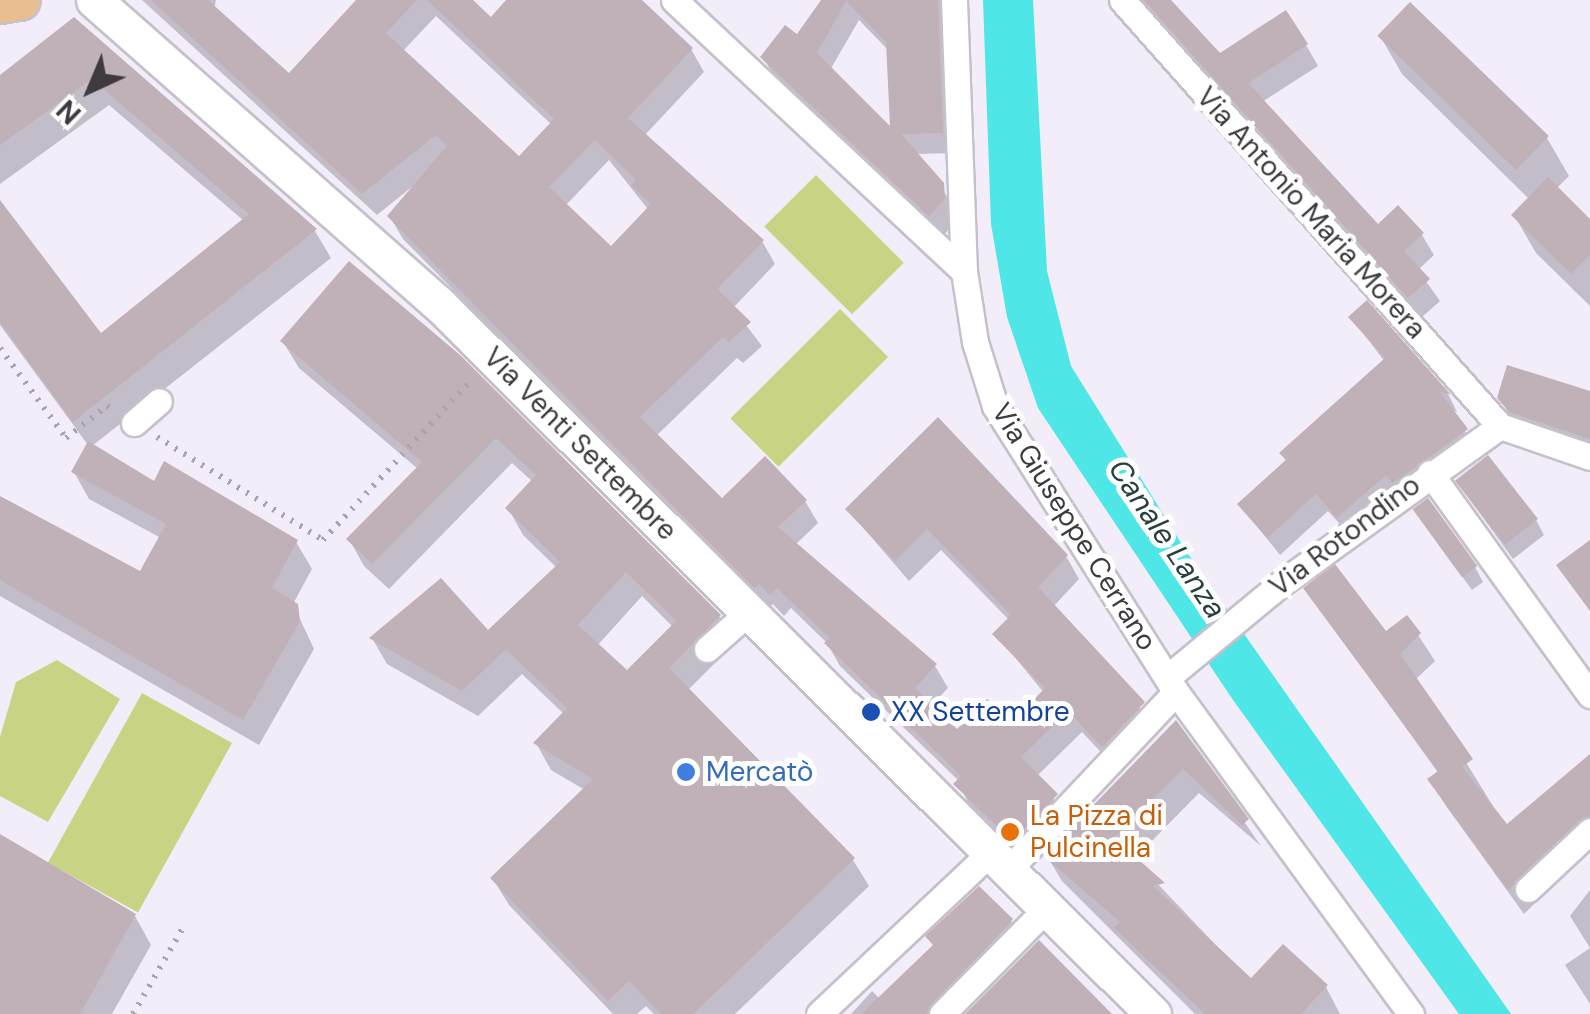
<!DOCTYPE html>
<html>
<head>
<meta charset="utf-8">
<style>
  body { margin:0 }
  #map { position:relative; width:1590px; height:1014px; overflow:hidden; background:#f3edfa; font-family:"DM Sans",sans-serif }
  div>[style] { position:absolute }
  .green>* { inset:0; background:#c9d384; transform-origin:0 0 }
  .water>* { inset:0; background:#4ee6e6 }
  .shadow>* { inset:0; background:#0003 }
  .building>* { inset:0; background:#bfb1b7; transform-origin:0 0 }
  .path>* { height:6px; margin-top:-3px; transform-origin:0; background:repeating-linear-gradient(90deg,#a8a3ad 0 2.5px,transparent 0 10.5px) }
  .roads { filter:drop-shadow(2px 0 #c5c0cb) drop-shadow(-2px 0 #c5c0cb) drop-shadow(0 2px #c5c0cb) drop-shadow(0 -2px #c5c0cb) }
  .street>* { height:25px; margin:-12.5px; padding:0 12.5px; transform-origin:12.5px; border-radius:12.5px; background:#fff }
  .secondary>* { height:35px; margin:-17.5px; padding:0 17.5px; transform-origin:17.5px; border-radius:17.5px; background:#fff }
  .primary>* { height:40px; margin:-20px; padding:0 20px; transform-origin:20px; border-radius:20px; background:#e9bf92 }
  .dots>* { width:28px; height:28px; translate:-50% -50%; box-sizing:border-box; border:5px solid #fff; border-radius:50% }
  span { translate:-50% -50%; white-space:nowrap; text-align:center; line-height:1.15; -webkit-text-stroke:10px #fff; paint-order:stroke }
  .street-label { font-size:28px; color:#3e3b40 }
  .transit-label { font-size:28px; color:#164399 }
  .left { translate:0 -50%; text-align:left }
  .shop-label { font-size:28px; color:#366cbe }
  .food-label { font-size:28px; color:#c56008 }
  .water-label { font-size:30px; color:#263f3f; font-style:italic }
  .north { position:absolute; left:40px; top:40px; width:100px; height:100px; -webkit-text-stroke:8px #fff; paint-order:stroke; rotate:224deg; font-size:28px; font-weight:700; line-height:40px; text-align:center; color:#3e3b40 }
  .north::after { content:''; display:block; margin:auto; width:35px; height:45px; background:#3e3b40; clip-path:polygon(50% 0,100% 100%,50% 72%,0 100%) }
</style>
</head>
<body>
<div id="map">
  <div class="green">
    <i style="left:816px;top:175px;width:124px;height:73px;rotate:45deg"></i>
    <i style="left:840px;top:309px;width:68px;height:155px;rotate:45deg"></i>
    <i style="clip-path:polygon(57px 660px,120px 699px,48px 822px,0 796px,0 737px,16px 682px)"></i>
    <i style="left:142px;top:693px;width:103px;height:194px;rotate:29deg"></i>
  </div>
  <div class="water">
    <i style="clip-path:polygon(983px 0,1033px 0,1047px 271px,1071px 366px,1188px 554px,1511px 1014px,1459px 1014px,1233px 700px,1038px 408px,1007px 317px,991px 224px)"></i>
  </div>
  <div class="shadow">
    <i style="clip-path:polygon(evenodd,142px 0,216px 0,214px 9px,289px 77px,359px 0,469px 0,491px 20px,509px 0,639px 0,691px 49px,704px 72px,644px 136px,762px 241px,775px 264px,733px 308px,762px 346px,743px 363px,737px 358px,656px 436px,722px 502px,805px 501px,818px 523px,795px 545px,935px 666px,948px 688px,930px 707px,957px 733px,1011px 727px,1044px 693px,996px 634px,1009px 620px,941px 550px,909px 581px,848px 510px,1066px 556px,1079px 579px,1053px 607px,1156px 726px,1116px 768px,1082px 732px,1037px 776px,1068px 818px,1027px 862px,969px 806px,959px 781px,840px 666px,827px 643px,791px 608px,784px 616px,773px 604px,768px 608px,403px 239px,390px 217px,413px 186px,377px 215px,142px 0,436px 16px,552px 125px,519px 160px,402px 52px,436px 16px,142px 0,609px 160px,647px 208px,611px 250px,565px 206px,609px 160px)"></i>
    <i style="clip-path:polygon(evenodd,824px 0,950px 0,953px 153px,916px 154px,955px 207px,956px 221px,943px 236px,775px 78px,763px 57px,798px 37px,824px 0,859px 20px,889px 51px,893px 132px,830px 70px,859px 20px)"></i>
    <i style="clip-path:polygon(1138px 0,1168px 0,1219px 56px,1306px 45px,1318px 66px,1262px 102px,1378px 228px,1422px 235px,1434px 255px,1418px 270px,1440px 301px,1422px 317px)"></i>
    <i style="clip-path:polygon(74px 21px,315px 231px,331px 258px,92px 446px,155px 484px,296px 542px,312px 569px,293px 604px,314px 649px,259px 745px,0 596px,0 498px,141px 574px,161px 538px,89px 499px,74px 472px,88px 445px,0 325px,0 204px,100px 337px,244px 221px,109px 105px,0 184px,0 78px)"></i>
    <i style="clip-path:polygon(1380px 36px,1547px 138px,1569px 176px,1556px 189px,1590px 222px,1590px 306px,1536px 253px,1514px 215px,1530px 200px,1402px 74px)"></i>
    <i style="clip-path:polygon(evenodd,349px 264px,719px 616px,735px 643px,688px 690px,853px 860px,869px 886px,735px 1014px,654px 1014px,646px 1006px,637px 1014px,613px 1014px,509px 905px,493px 879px,585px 790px,551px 770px,536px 743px,565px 715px,522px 674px,478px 716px,387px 664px,372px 638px,488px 633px,557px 568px,523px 535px,508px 508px,533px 482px,512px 463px,389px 589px,364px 566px,349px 539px,418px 469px,299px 368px,283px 342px,349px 264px,642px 596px,673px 627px,627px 674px,597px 646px,642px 596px)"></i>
    <i style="clip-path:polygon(1366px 304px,1449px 396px,1457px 412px,1449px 409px,1477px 449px,1350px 535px,1328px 511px,1280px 555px,1240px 505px,1385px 362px,1351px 317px)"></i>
    <i style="clip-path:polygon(1590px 394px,1590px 455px,1513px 421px,1500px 398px)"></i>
    <i style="clip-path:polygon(1466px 494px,1536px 520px,1544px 535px,1513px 559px)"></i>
    <i style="clip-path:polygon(1424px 524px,1475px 567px,1483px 582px,1472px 590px)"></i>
    <i style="clip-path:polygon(1306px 589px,1386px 635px,1407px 618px,1435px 661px,1415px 680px,1506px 827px,1590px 757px,1590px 849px,1524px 914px,1446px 806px,1430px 780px,1439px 774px)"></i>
    <i style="clip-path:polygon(1176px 724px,1261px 846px,1199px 793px,1134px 859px,1251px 982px,1326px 987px,1340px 1014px,1195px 1014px,1062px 881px,1047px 856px)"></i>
    <i style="clip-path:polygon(0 837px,135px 916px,151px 945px,112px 1014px,0 1014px)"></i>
    <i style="clip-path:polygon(1590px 890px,1590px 948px,1570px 916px)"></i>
    <i style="clip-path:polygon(1011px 921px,1023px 940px,950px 1014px,851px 1014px,872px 991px,880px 999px,935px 947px)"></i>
    <i style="clip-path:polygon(1590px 948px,1590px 1004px,1565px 965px)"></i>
  </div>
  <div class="building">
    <i style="clip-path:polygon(evenodd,151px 0,208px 0,289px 73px,356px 0,417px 0,386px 33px,519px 156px,554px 119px,427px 0,473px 0,491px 17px,506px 0,642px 0,693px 48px,628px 118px,764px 240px,717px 289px,751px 322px,729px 342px,723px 337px,640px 417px,722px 498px,765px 456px,807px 500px,778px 527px,937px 664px,915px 688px,957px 729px,987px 699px,1011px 723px,1045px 688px,992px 634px,1011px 615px,927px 529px,895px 561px,845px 509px,938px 417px,1068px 555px,1038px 587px,1145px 702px,1102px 747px,1068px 711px,1021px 757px,1058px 794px,1013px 841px,953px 784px,961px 776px,824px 643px,830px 638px,777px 588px,770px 595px,759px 584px,754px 588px,387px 216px,447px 146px,436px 135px,362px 194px,151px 0,595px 140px,636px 180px,631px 185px,651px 204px,611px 246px,549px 187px,595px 140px)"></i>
    <i style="clip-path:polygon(evenodd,821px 0,938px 0,943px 133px,901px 134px,944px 183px,945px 199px,929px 216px,760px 57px,785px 25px,797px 34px,821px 0,846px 1px,886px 42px,890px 126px,817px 53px,846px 1px)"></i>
    <i style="clip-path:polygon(1144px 0,1171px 0,1220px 53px,1286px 10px,1308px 44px,1248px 83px,1378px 224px,1398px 205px,1424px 233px,1404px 251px,1430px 279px,1408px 298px)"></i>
    <i style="left:1410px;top:2px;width:193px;height:47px;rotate:44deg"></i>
    <i style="clip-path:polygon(74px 17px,317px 229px,73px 422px,0 322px,0 200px,101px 333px,249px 214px,92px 79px,0 145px,0 75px)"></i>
    <i style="clip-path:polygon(1548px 177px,1590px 219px,1590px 255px,1571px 274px,1511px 215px)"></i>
    <i style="clip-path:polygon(evenodd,349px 261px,460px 355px,721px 615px,669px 668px,855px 858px,693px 1014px,661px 1014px,629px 981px,608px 1001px,490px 878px,593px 779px,533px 743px,567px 708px,506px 649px,462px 691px,369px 638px,441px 578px,488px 630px,560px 562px,505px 508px,536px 475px,496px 438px,372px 564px,346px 539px,422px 462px,280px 341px,349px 261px,626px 572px,676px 621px,627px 670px,578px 625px,626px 572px)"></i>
    <i style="clip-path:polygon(1367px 300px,1451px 395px,1439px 391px,1468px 429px,1393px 483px,1386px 475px,1337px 518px,1316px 494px,1267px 538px,1237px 504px,1286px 460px,1279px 453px,1385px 358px,1348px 317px)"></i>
    <i style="clip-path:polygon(1507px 365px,1590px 391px,1590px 439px,1509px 412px,1497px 398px)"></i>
    <i style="clip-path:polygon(88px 441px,154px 481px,164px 461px,298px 540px,272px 588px,298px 604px,300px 621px,243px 720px,0 580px,0 496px,140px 571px,166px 524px,71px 472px)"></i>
    <i style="left:1488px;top:455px;width:81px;height:42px;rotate:52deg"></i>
    <i style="left:1428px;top:498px;width:84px;height:19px;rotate:54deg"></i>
    <i style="clip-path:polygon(1590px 540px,1590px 611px,1556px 565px)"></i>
    <i style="clip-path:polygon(1335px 564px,1386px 631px,1407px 615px,1421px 633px,1400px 654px,1473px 759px,1462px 767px,1507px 824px,1590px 754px,1590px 815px,1508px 890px,1427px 779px,1438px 771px,1303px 588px)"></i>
    <i style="clip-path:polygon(1176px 720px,1249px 819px,1242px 825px,1183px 769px,1114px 838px,1165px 883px,1153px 886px,1251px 978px,1283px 944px,1328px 985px,1301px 1014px,1205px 1014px,1114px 928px,1120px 922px,1044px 856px)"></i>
    <i style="clip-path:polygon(0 834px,136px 914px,80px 1014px,0 1014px)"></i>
    <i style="clip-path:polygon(979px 886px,1013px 919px,926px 1014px,861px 1014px,933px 945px,925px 936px)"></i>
    <i style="clip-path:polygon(1039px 940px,1112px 1014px,965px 1014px)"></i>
  </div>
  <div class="path">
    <i style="left:0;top:348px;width:112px;rotate:53.7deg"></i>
    <i style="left:66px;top:438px;width:52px;rotate:-38deg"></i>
    <i style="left:107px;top:406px;width:6px;rotate:31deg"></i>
    <i style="left:157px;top:437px;width:195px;rotate:31.8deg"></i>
    <i style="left:323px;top:540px;width:217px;rotate:-47.1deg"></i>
    <i style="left:133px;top:1014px;width:102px;rotate:-59.9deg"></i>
  </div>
  <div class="roads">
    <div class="street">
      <i style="left:674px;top:0;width:397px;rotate:43.1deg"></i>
      <i style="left:954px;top:0;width:271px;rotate:87.9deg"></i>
      <i style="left:964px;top:271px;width:72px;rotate:81.2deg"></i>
      <i style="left:975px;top:342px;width:67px;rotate:72.6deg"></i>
      <i style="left:995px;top:406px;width:338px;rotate:57.7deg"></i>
      <i style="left:1176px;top:692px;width:399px;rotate:53.9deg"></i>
      <i style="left:1122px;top:0;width:570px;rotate:48.42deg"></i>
      <i style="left:134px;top:423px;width:33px;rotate:-41deg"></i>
      <i style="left:1430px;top:473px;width:274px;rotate:54.2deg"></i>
      <i style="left:707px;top:649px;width:57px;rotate:-41.5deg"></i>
      <i style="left:1168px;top:677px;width:149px;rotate:-39.6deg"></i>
      <i style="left:1283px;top:582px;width:267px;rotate:-35.7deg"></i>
      <i style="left:1500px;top:426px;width:95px;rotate:19deg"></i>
      <i style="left:1009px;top:869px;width:243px;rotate:-46.7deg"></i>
      <i style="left:1528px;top:889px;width:85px;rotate:-43.1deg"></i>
      <i style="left:819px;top:1014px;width:236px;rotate:-43.3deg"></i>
      <i style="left:942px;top:1014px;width:149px;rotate:-45.3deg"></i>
    </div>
    <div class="secondary">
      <i style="left:94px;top:0;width:460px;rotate:41.4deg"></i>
      <i style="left:439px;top:304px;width:1007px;rotate:44.84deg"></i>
    </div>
    <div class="primary">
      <i style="left:0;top:3px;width:20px;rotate:-9deg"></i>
    </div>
  </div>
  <div class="dots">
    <i style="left:871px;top:712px;background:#1a4fb4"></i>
    <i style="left:686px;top:772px;background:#3f7fe0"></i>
    <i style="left:1010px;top:832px;background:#e8710a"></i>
  </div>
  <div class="street-label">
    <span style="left:1311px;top:213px;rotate:48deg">Via Antonio Maria Morera</span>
    <span style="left:580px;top:444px;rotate:45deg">Via Venti Settembre</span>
    <span style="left:1074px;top:527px;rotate:58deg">Via Giuseppe Cerrano</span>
    <span style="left:1345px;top:536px;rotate:-37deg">Via Rotondino</span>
  </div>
  <div class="transit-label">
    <span class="left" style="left:891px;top:712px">XX Settembre</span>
  </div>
  <div class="shop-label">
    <span class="left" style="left:706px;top:772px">Mercatò</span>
  </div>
  <div class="food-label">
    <span class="left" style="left:1030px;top:832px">La Pizza di<br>Pulcinella</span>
  </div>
  <div class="water-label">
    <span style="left:1167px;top:539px;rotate:56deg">Canale Lanza</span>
  </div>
  <div class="north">N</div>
</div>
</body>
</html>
